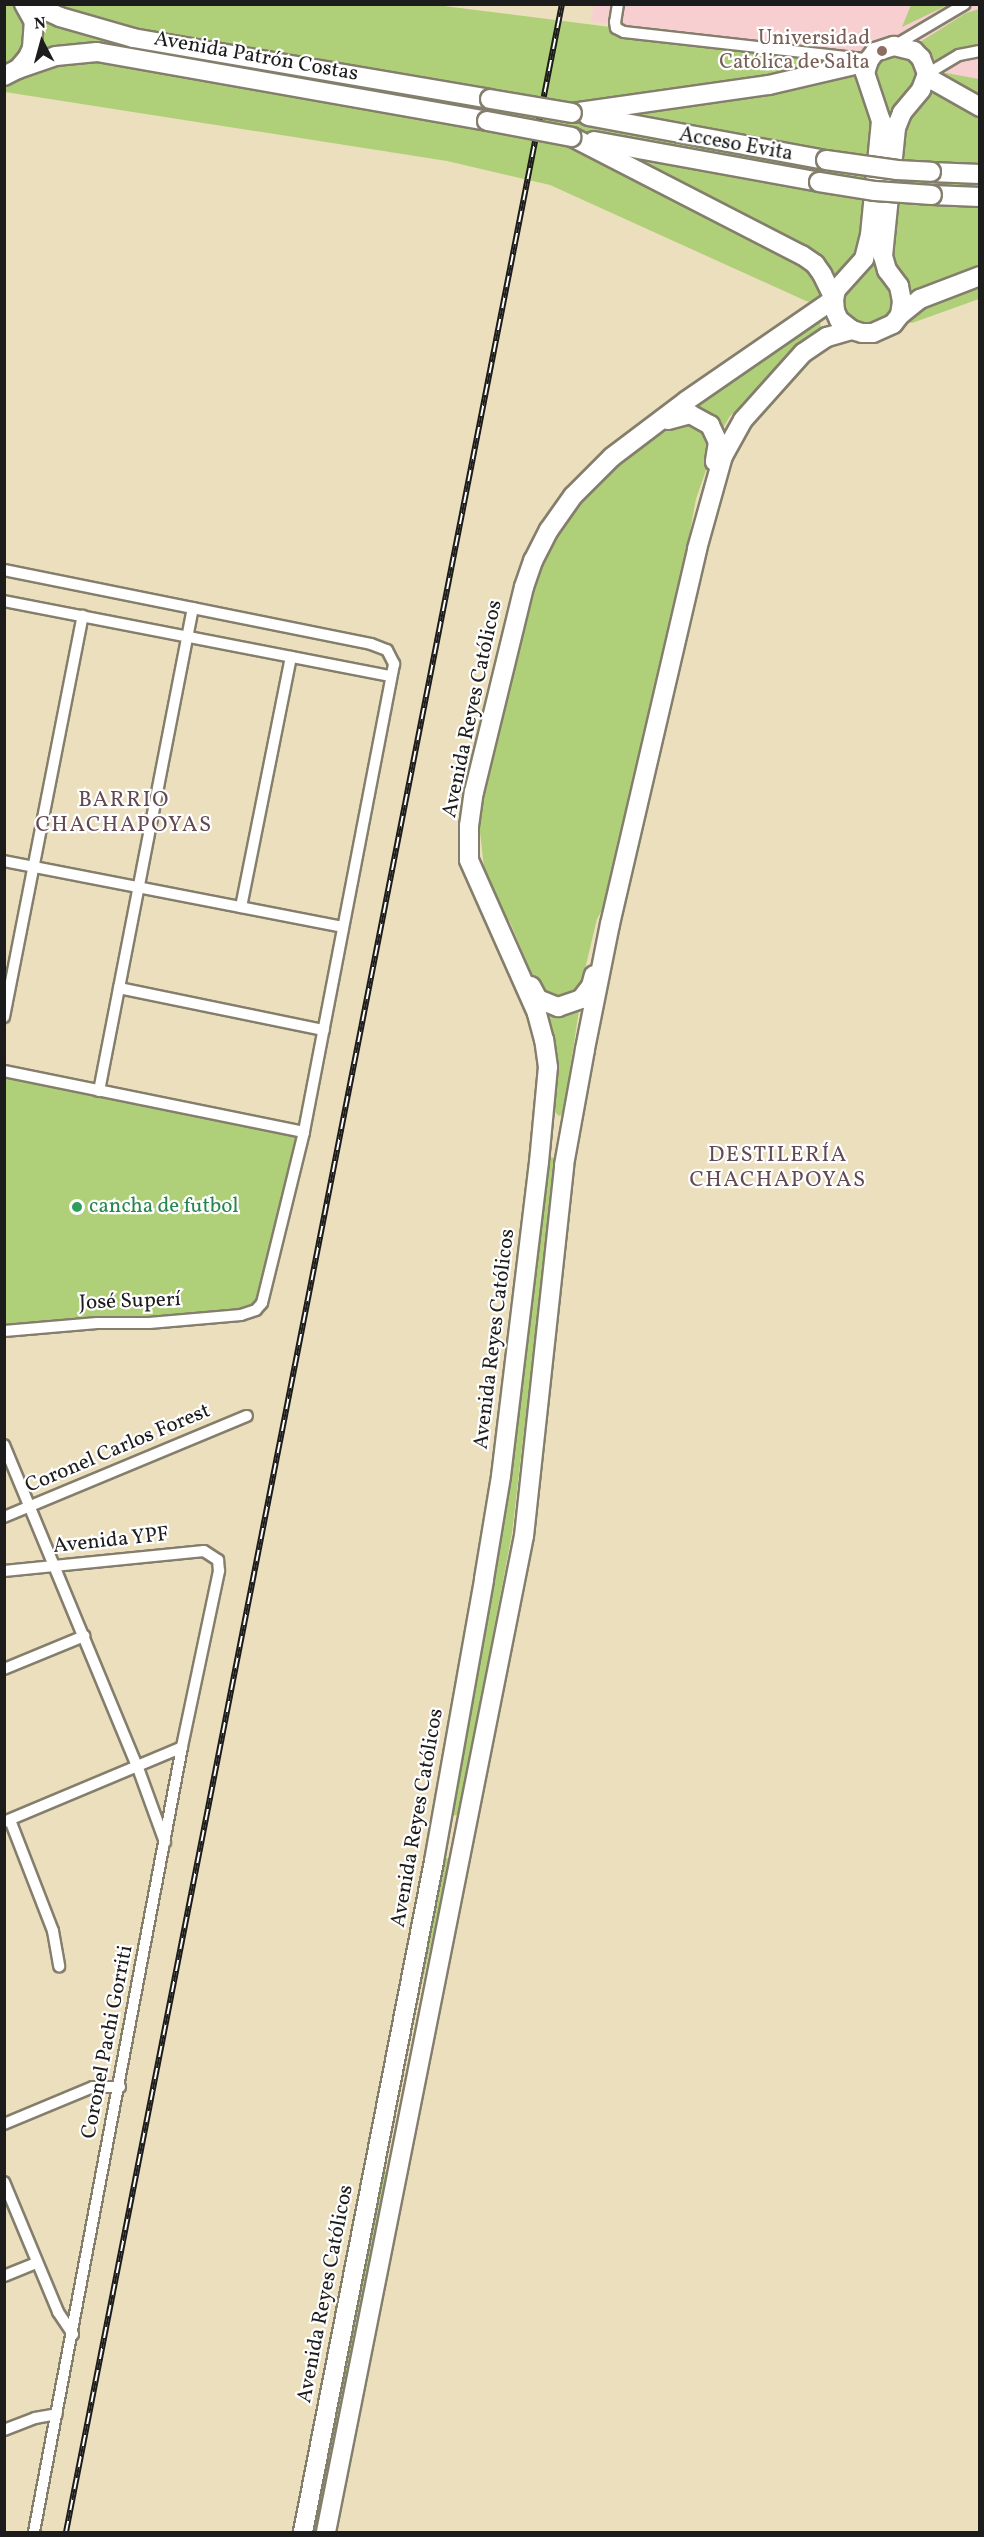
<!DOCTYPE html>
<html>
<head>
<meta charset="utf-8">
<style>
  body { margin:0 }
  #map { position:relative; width:984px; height:2537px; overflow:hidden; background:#ecdfbd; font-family:Vollkorn,serif }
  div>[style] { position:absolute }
  .built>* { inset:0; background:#f7cfd0 }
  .green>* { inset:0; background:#afd078; transform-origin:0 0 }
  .roads { filter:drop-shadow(2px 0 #847e6c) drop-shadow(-2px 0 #847e6c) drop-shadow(0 2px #847e6c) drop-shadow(0 -2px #847e6c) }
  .minor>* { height:10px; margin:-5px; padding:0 5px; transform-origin:5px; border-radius:5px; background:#fff }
  .primary>* { height:18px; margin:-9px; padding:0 9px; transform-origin:9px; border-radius:9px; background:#fff }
  .trunk>* { height:18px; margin:-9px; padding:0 9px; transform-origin:9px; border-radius:9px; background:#fff }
  .rail>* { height:6px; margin-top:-3px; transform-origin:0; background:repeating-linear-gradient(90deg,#fff 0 11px,#1c1c1c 0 22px); box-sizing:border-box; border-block:2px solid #1c1c1c }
  .bridges { filter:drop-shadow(2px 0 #847e6c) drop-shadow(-2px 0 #847e6c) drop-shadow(0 2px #847e6c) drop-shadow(0 -2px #847e6c) }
  .trunk-bridge>* { height:18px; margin:-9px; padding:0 9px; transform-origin:9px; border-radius:9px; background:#fff }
  .dots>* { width:16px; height:16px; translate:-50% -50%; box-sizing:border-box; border:3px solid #fff; border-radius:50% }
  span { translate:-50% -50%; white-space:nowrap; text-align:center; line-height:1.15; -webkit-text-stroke:4.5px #fff; paint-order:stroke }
  .education-label { font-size:21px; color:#785e54 }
  .right { translate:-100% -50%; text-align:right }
  .street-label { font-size:21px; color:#1c1c1c }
  .leisure-label { font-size:21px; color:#27864d }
  .left { translate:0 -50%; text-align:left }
  .neighbourhood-label { font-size:22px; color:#624852; letter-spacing:1.5px }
  .frame { position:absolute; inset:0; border:6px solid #1c1c1c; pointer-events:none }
  .north { position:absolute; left:12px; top:12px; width:60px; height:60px; -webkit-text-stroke:4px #fff; paint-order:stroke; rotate:354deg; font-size:16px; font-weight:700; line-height:24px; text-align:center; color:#1c1c1c }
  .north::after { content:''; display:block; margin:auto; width:21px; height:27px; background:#1c1c1c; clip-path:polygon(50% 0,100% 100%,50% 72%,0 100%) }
</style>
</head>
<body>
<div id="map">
  <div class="built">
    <i style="clip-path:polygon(594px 4px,979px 5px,979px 80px,591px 21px)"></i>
  </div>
  <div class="green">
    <i style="clip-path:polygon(4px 5px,436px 5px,879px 61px,893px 54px,909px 57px,919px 68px,979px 79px,979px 299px,912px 323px,885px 318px,871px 324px,863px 324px,856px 321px,846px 309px,806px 301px,550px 185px,447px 161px,5px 92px)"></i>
    <i style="clip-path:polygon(911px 5px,911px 4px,948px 5px,902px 27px)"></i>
    <i style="clip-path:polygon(979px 9px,979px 45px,965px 46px,936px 62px,928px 48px,920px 42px,966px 13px)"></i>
    <i style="clip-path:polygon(820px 321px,821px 328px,779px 363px,747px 401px,730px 416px,723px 428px,720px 429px,690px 408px)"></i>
    <i style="clip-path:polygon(685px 420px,707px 429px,713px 450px,696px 499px,690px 531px,690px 545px,606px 903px,597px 919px,580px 990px,567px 1001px,540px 993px,510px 922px,500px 909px,485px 876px,480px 832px,480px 809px,532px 593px,554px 539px,566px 518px,603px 472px,677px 421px)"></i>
    <i style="clip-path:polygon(580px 1004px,563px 1114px,559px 1116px,553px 1110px,556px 1082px,555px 1058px,552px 1026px,547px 1013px)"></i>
    <i style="clip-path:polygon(4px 1073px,304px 1132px,256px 1310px,5px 1333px)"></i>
    <i style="clip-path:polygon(548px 1157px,556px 1158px,512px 1533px,459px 1816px,449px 1814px,498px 1562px,516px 1440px)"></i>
    <i style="left:442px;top:1857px;width:9px;height:288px;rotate:13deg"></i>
    <i style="clip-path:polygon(382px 2171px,389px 2172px,318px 2532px,309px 2532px)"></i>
  </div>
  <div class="roads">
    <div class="minor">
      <i style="left:618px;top:4px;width:18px;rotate:99deg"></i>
      <i style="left:615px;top:22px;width:6px;rotate:81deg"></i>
      <i style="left:616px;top:28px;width:9px;rotate:27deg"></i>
      <i style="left:624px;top:32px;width:241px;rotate:6.4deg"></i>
      <i style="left:894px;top:46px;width:82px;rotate:-30.6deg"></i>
      <i style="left:927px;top:74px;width:37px;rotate:-31deg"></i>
      <i style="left:959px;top:55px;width:21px;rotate:-11deg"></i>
      <i style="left:4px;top:570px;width:374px;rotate:11.4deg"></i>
      <i style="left:371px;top:644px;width:17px;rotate:21deg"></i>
      <i style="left:387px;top:650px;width:16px;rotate:63deg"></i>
      <i style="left:394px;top:664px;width:477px;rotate:100.9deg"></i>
      <i style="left:304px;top:1132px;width:176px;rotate:103.8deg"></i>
      <i style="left:262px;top:1303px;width:9px;rotate:131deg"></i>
      <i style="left:256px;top:1310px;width:16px;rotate:162deg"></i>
      <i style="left:241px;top:1315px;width:92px;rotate:175deg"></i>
      <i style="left:149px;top:1323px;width:52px;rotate:180deg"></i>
      <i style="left:97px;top:1323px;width:93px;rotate:175.1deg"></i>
      <i style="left:4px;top:601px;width:394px;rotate:11deg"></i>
      <i style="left:4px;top:861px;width:345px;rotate:11deg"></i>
      <i style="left:241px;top:907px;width:255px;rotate:-78.7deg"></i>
      <i style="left:119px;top:988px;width:209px;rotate:11.6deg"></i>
      <i style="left:4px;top:1017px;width:409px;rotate:-78.9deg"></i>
      <i style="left:4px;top:1071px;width:306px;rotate:11.5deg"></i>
      <i style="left:99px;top:1091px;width:492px;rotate:-79deg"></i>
      <i style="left:4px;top:1445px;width:350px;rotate:67.5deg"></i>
      <i style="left:138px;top:1768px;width:79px;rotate:70deg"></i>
      <i style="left:4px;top:1517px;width:263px;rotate:-22.6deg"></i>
      <i style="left:4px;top:1571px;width:201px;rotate:-5.7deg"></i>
      <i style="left:204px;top:1551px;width:17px;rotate:33deg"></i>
      <i style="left:218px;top:1560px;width:11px;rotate:85deg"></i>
      <i style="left:219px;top:1571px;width:180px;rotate:101.9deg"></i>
      <i style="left:182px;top:1747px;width:799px;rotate:100.68deg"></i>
      <i style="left:4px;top:1669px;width:87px;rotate:-22.4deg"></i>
      <i style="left:10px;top:1820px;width:119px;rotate:68.8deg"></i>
      <i style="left:53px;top:1931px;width:36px;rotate:80deg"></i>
      <i style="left:4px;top:1822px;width:193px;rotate:-22.8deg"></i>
      <i style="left:4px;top:2124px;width:96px;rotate:-22.6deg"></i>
      <i style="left:93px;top:2087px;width:27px"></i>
      <i style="left:4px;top:2182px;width:141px;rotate:67.4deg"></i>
      <i style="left:58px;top:2312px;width:27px;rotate:56deg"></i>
      <i style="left:4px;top:2276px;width:35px;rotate:-22deg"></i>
      <i style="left:4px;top:2430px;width:33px;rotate:-21deg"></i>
      <i style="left:35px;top:2418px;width:22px;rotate:-10deg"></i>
    </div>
    <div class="primary">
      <i style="left:894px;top:46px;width:21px;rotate:14deg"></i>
      <i style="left:914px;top:51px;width:10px;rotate:45deg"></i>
      <i style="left:921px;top:58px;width:17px;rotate:69deg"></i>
      <i style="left:927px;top:74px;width:17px;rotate:111deg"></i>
      <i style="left:921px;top:90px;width:30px;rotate:130deg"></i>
      <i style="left:902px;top:113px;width:16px;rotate:112deg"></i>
      <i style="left:896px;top:128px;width:129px;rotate:95.8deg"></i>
      <i style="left:883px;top:256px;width:15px;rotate:74deg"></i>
      <i style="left:887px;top:270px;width:20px;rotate:53deg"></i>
      <i style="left:899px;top:286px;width:16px;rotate:79deg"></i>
      <i style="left:902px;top:302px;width:13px;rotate:99deg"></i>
      <i style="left:900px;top:315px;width:11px;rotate:128deg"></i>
      <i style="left:893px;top:324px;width:22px;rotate:156deg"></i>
      <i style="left:873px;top:333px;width:11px;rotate:180deg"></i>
      <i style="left:862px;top:333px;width:10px;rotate:-163deg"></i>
      <i style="left:852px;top:330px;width:16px;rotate:-142deg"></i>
      <i style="left:839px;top:320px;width:10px;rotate:-114deg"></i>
      <i style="left:835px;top:311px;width:12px;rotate:-95deg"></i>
      <i style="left:834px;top:299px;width:9px;rotate:-77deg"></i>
      <i style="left:836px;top:290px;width:42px;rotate:-47.9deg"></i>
      <i style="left:864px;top:259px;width:25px;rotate:-76deg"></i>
      <i style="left:870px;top:235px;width:115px;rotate:-84.5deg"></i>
      <i style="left:881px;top:121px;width:51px;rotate:-108.4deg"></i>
      <i style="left:865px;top:73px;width:14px;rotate:-73deg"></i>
      <i style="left:869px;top:60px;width:10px;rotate:-53deg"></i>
      <i style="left:875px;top:52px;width:20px;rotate:-18deg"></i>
      <i style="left:668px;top:420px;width:23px;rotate:-15deg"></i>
      <i style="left:690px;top:414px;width:23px;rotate:29deg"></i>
      <i style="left:710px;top:425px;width:19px;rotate:65deg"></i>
      <i style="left:718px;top:442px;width:20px;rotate:99deg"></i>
      <i style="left:531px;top:986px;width:15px;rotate:62deg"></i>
      <i style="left:538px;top:999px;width:22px;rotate:22deg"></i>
      <i style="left:558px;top:1007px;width:24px;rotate:-19deg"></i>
      <i style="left:581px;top:999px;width:16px;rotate:-52deg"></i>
      <i style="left:591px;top:986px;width:11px;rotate:-75deg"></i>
      <i style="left:303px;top:2532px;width:684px;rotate:-78.95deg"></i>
      <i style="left:434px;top:1861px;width:286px;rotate:-79.9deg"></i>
      <i style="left:484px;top:1579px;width:104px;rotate:-80.6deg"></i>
      <i style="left:501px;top:1476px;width:316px;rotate:-83.1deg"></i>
      <i style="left:539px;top:1162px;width:95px;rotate:-84.6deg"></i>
      <i style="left:548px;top:1067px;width:27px;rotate:-98deg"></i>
      <i style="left:544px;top:1040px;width:28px;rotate:-105deg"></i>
      <i style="left:537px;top:1013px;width:167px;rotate:-114deg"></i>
      <i style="left:469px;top:860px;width:34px;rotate:-90deg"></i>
      <i style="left:469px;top:826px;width:34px;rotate:-82deg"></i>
      <i style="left:474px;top:792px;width:211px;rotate:-76.3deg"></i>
      <i style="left:524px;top:587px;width:28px;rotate:-71deg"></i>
      <i style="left:533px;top:561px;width:35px;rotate:-63deg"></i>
      <i style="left:549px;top:530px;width:42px;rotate:-54.8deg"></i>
      <i style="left:573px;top:496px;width:55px;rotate:-45deg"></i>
      <i style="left:612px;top:457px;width:93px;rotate:-37.1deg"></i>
      <i style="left:686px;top:401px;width:180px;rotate:-34.6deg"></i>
      <i style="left:326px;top:2532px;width:1015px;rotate:-78.76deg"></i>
      <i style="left:524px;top:1536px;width:373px;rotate:-83.8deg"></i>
      <i style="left:564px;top:1165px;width:118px;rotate:-79.7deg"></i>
      <i style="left:585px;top:1049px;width:127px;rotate:-78.7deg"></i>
      <i style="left:610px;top:924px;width:385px;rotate:-76.9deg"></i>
      <i style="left:697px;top:549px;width:97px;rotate:-74.4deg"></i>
      <i style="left:723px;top:456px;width:41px;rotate:-60.9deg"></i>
      <i style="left:743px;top:420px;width:90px;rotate:-48.2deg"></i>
      <i style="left:803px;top:353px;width:29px;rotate:-34deg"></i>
      <i style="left:827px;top:337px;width:26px;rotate:-16deg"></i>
    </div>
    <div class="trunk">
      <i style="left:31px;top:4px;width:32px;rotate:24deg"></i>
      <i style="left:60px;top:17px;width:76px;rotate:16deg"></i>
      <i style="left:133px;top:38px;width:362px;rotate:9.7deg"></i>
      <i style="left:18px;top:69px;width:40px;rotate:-18.9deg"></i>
      <i style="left:56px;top:56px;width:41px;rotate:-5.6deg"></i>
      <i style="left:97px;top:52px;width:396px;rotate:10deg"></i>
      <i style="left:4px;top:76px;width:16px;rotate:-27deg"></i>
      <i style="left:18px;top:69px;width:16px;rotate:-50deg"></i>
      <i style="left:28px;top:57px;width:10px;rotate:-66deg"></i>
      <i style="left:32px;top:48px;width:26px;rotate:-86deg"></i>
      <i style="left:34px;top:22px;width:21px;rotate:-119deg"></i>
      <i style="left:927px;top:77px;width:61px;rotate:29.5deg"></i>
      <i style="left:572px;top:113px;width:199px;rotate:-8.1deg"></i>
      <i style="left:769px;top:85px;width:102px;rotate:-13.1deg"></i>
      <i style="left:588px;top:116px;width:242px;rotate:10.5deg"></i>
      <i style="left:572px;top:137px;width:259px;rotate:27.2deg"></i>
      <i style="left:802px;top:255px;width:16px;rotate:35deg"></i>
      <i style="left:815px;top:264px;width:12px;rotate:55deg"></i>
      <i style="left:822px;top:274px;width:28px;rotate:64deg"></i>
      <i style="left:594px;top:141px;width:229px;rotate:10.3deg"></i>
      <i style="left:931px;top:172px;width:49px;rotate:2.3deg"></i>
      <i style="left:932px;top:195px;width:48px;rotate:2.4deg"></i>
      <i style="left:900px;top:315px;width:26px;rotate:-39deg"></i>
      <i style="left:920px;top:299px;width:64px;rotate:-21deg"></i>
    </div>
  </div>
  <div class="rail">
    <i style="left:66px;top:2532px;width:2576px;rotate:-78.9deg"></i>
  </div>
  <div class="bridges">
    <div class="trunk-bridge">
      <i style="left:490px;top:99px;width:83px;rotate:9.7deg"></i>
      <i style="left:487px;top:121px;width:86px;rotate:10.7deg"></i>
      <i style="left:826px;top:160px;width:72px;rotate:8deg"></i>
      <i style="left:897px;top:170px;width:34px;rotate:3deg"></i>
      <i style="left:819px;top:182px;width:57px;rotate:9.1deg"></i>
      <i style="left:875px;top:191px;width:57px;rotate:4deg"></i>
    </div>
  </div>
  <div class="dots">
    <i style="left:882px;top:51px;background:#8d6e63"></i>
    <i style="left:77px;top:1207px;background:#2e9e5b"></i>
  </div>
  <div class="education-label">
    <span class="right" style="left:870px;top:51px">Universidad<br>Católica de Salta</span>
  </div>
  <div class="street-label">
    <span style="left:256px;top:57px;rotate:10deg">Avenida Patrón Costas</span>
    <span style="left:736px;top:145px;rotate:10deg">Acceso Evita</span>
    <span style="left:473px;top:709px;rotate:-78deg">Avenida Reyes Católicos</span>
    <span style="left:130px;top:1302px;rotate:-2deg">José Superí</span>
    <span style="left:495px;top:1339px;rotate:-83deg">Avenida Reyes Católicos</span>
    <span style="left:118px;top:1449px;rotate:-23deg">Coronel Carlos Forest</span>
    <span style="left:111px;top:1541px;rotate:-6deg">Avenida YPF</span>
    <span style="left:418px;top:1818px;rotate:-80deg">Avenida Reyes Católicos</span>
    <span style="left:108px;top:2042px;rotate:-79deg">Coronel Pachi Gorriti</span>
    <span style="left:326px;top:2294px;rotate:-79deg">Avenida Reyes Católicos</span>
  </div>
  <div class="leisure-label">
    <span class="left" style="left:89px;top:1207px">cancha de futbol</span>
  </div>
  <div class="neighbourhood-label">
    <span style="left:124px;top:813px">BARRIO<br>CHACHAPOYAS</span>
    <span style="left:778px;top:1168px">DESTILERÍA<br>CHACHAPOYAS</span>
  </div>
  <div class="frame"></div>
  <div class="north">N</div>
</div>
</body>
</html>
